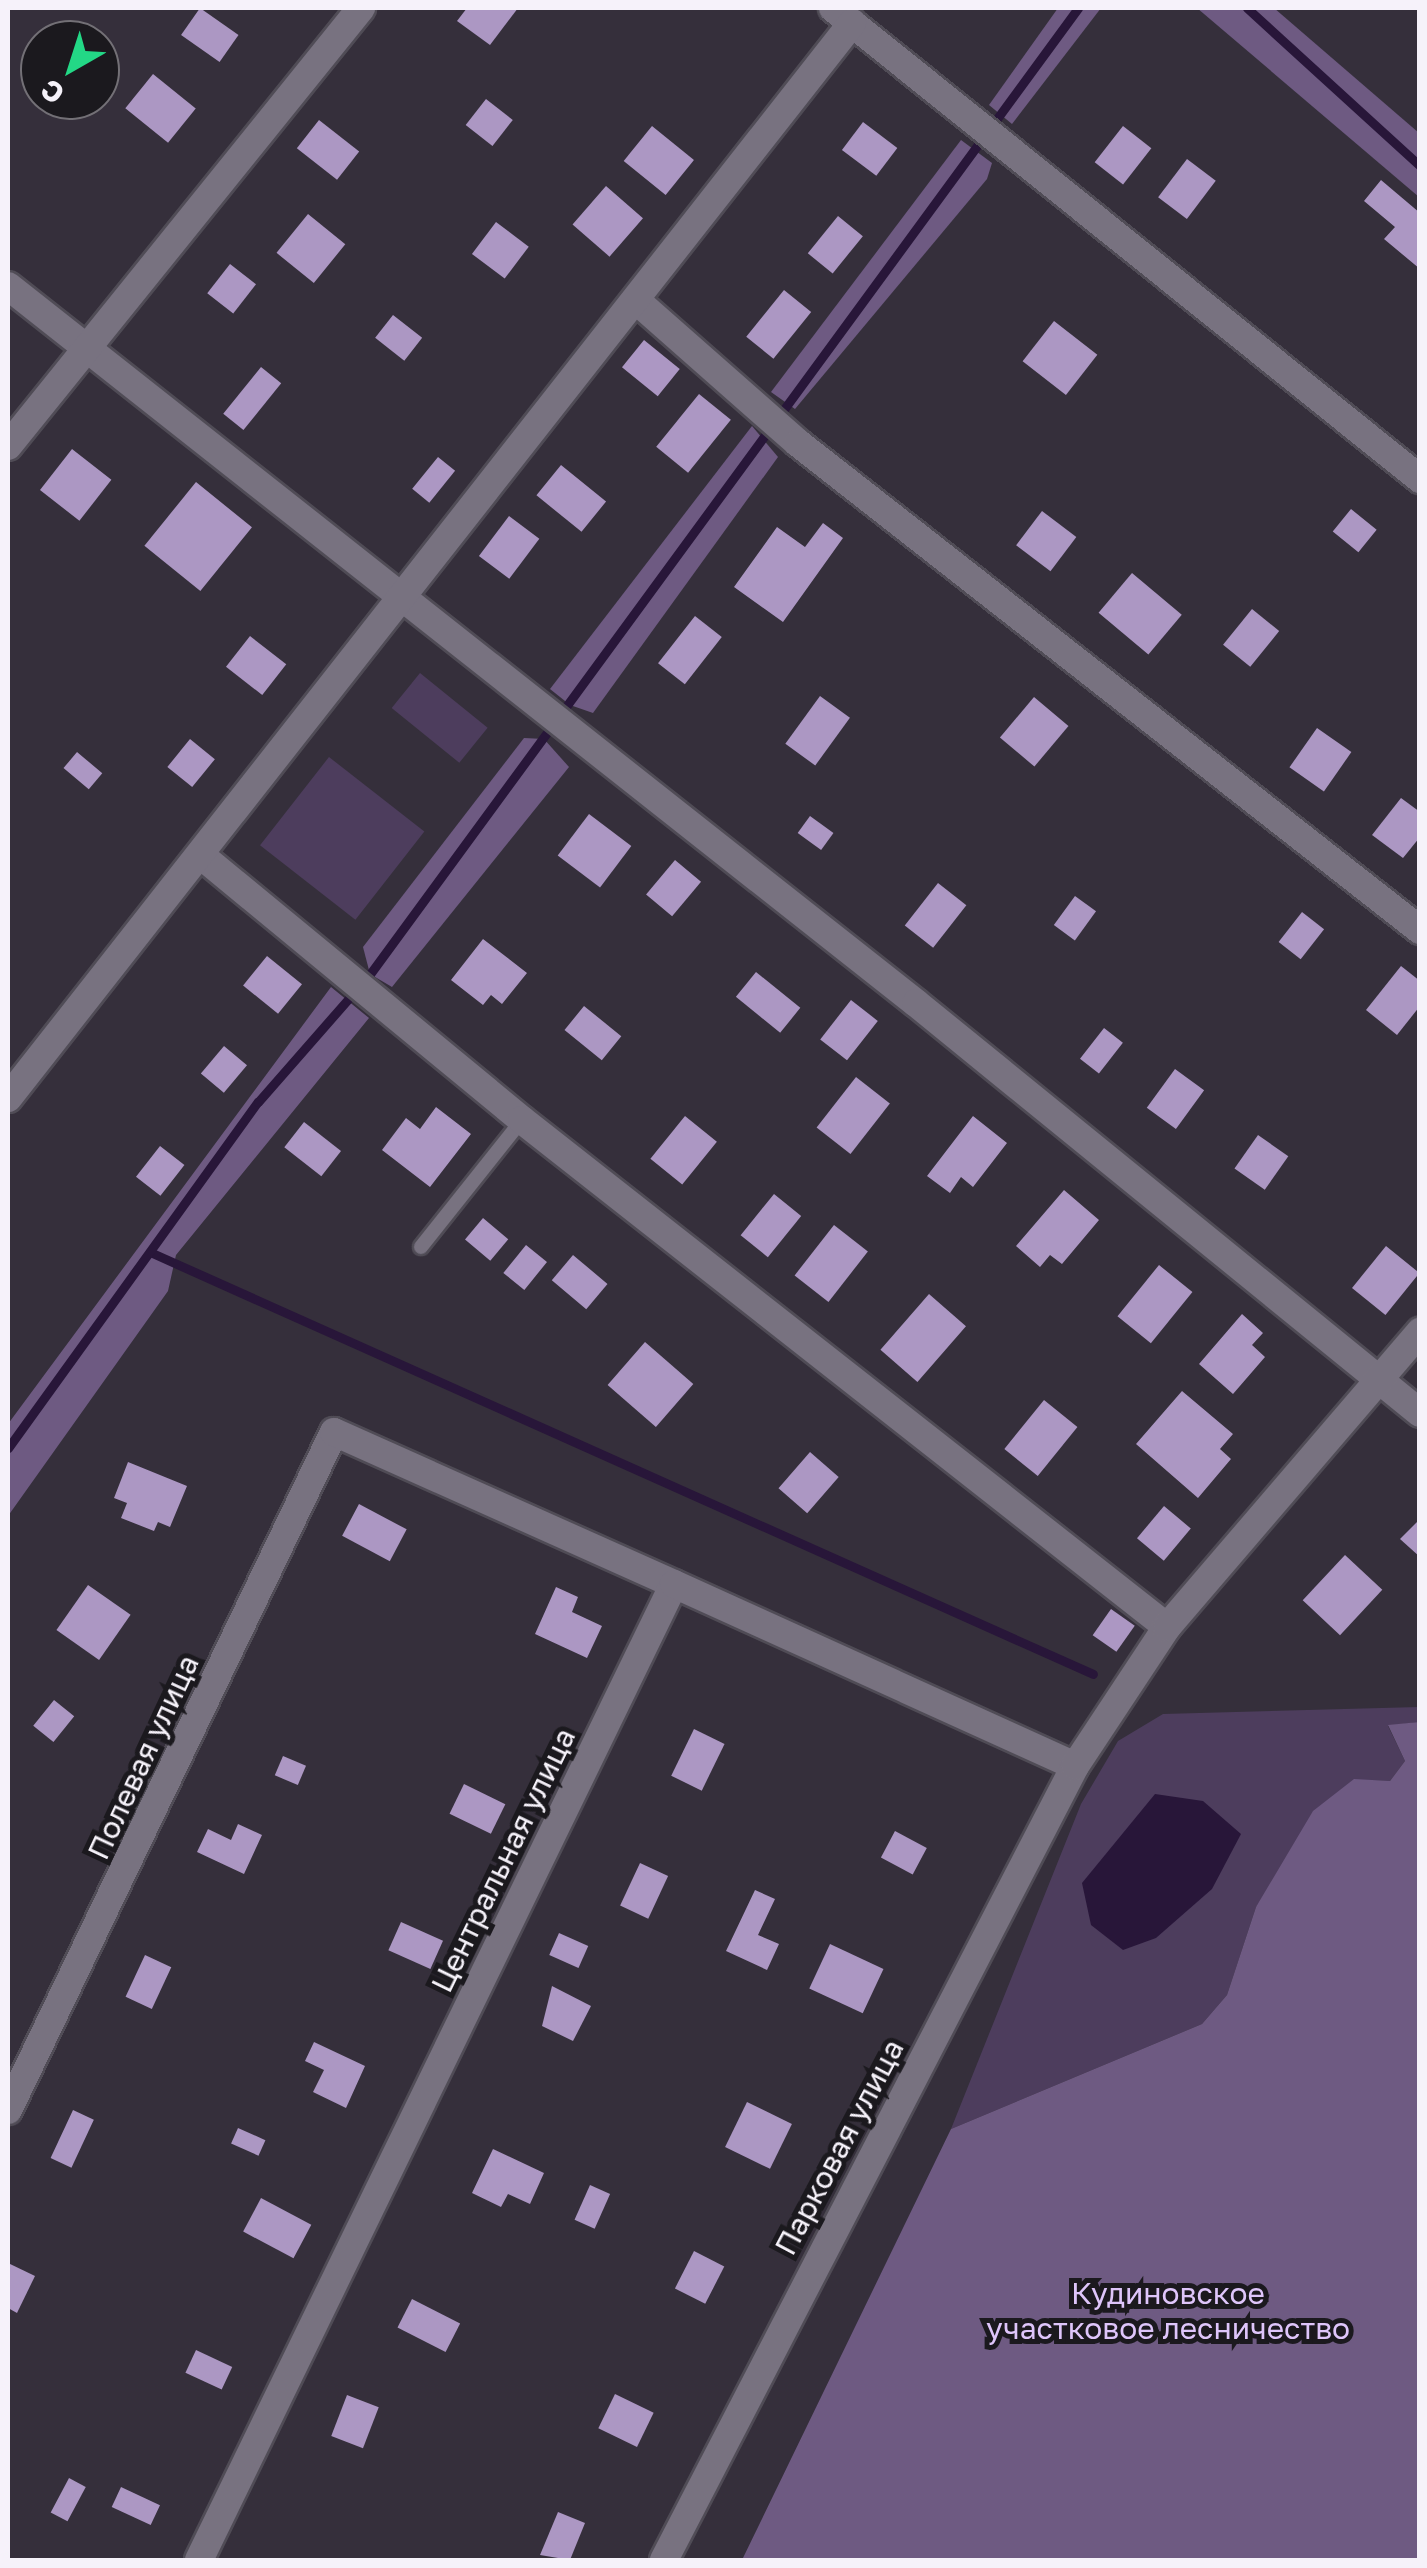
<!DOCTYPE html>
<html>
<head>
<meta charset="utf-8">
<style>
  body { margin:0 }
  #map { position:relative; width:1427px; height:2568px; overflow:hidden; background:#352f3b; font-family:"Golos Text",sans-serif }
  div>[style] { position:absolute }
  .green>* { inset:0; background:#4d3d5d; transform-origin:0 0 }
  .forest>* { inset:0; background:#6e5a82 }
  .water>* { inset:0; background:#281639 }
  .stream>* { height:9px; margin:-4.5px; padding:0 4.5px; transform-origin:4.5px; border-radius:4.5px; background:#281639 }
  .building>* { inset:0; background:#ac97c3; transform-origin:0 0 }
  .roads { filter:drop-shadow(2px 0 #504c56) drop-shadow(-2px 0 #504c56) drop-shadow(0 2px #504c56) drop-shadow(0 -2px #504c56) }
  .service>* { height:14px; margin:-7px; padding:0 7px; transform-origin:7px; border-radius:7px; background:#787280 }
  .minor>* { height:28px; margin:-14px; padding:0 14px; transform-origin:14px; border-radius:14px; background:#787280 }
  span { translate:-50% -50%; white-space:nowrap; text-align:center; line-height:1.15; -webkit-text-stroke:10px #1b191e; paint-order:stroke }
  .street-label { font-size:30px; color:#f6f2fa }
  .park-label { font-size:30px; color:#dec5fa }
  .frame { position:absolute; inset:0; border:10px solid #f6f2fa; pointer-events:none }
  .north { position:absolute; left:20px; top:20px; width:100px; height:100px; box-sizing:border-box; background:#1b191e; border:2px solid #737076; border-radius:50%; rotate:219deg; font-size:28px; font-weight:700; line-height:40px; text-align:center; color:#f6f2fa }
  .north::after { content:''; display:block; margin:auto; width:35px; height:45px; background:#23d886; clip-path:polygon(50% 0,100% 100%,50% 72%,0 100%) }
</style>
</head>
<body>
<div id="map">
  <div class="green">
    <i style="left:420px;top:673px;width:87px;height:45px;rotate:39deg"></i>
    <i style="left:329px;top:757px;width:121px;height:112px;rotate:38deg"></i>
    <i style="clip-path:polygon(1419px 1707px,1419px 1722px,1388px 1726px,1405px 1761px,1390px 1781px,1354px 1780px,1256px 1907px,1227px 1995px,1202px 2024px,951px 2129px,1081px 1804px,1118px 1741px,1163px 1714px)"></i>
  </div>
  <div class="forest">
    <i style="clip-path:polygon(1058px 8px,1101px 8px,1012px 124px,989px 105px)"></i>
    <i style="clip-path:polygon(1197px 8px,1274px 8px,1419px 133px,1419px 197px)"></i>
    <i style="clip-path:polygon(961px 140px,992px 163px,987px 179px,795px 409px,771px 392px)"></i>
    <i style="clip-path:polygon(752px 426px,778px 457px,593px 713px,570px 705px,550px 689px)"></i>
    <i style="clip-path:polygon(524px 738px,544px 739px,569px 767px,392px 987px,370px 974px,363px 947px)"></i>
    <i style="clip-path:polygon(331px 987px,369px 1018px,176px 1255px,168px 1291px,8px 1516px,8px 1424px)"></i>
    <i style="clip-path:polygon(1419px 1722px,1419px 2560px,742px 2560px,951px 2129px,1202px 2024px,1227px 1995px,1256px 1907px,1313px 1811px,1354px 1779px,1390px 1781px,1405px 1761px,1388px 1725px)"></i>
  </div>
  <div class="water">
    <i style="clip-path:polygon(1155px 1794px,1203px 1801px,1241px 1834px,1212px 1889px,1156px 1938px,1123px 1950px,1091px 1925px,1082px 1883px)"></i>
  </div>
  <div class="stream">
    <i style="left:1247px;top:8px;width:234px;rotate:42.4deg"></i>
    <i style="left:150px;top:1252px;width:1033px;rotate:24.11deg"></i>
    <i style="left:8px;top:1448px;width:427px;rotate:-54.2deg"></i>
    <i style="left:258px;top:1102px;width:170px;rotate:-48.8deg"></i>
    <i style="left:370px;top:974px;width:1198px;rotate:-53.76deg"></i>
  </div>
  <div class="building">
    <i style="left:200px;top:8px;width:47px;height:33px;rotate:35deg"></i>
    <i style="clip-path:polygon(467px 8px,518px 8px,490px 45px,457px 21px)"></i>
    <i style="left:153px;top:74px;width:55px;height:44px;rotate:39deg"></i>
    <i style="left:486px;top:99px;width:34px;height:33px;rotate:38deg"></i>
    <i style="left:319px;top:120px;width:51px;height:36px;rotate:38deg"></i>
    <i style="left:863px;top:122px;width:43px;height:35px;rotate:37deg"></i>
    <i style="left:652px;top:126px;width:54px;height:45px;rotate:39deg"></i>
    <i style="left:1123px;top:126px;width:36px;height:46px;rotate:38deg"></i>
    <i style="left:1187px;top:159px;width:36px;height:48px;rotate:37deg"></i>
    <i style="clip-path:polygon(1381px 180px,1420px 213px,1420px 269px,1384px 239px,1395px 227px,1364px 201px)"></i>
    <i style="left:606px;top:186px;width:49px;height:51px;rotate:41deg"></i>
    <i style="left:308px;top:214px;width:48px;height:50px;rotate:39deg"></i>
    <i style="left:838px;top:216px;width:32px;height:48px;rotate:39deg"></i>
    <i style="left:496px;top:222px;width:41px;height:40px;rotate:37deg"></i>
    <i style="left:230px;top:264px;width:33px;height:37px;rotate:38deg"></i>
    <i style="left:784px;top:290px;width:35px;height:60px;rotate:39deg"></i>
    <i style="left:393px;top:315px;width:37px;height:29px;rotate:38deg"></i>
    <i style="left:1054px;top:321px;width:55px;height:51px;rotate:38deg"></i>
    <i style="left:644px;top:340px;width:46px;height:35px;rotate:39deg"></i>
    <i style="left:261px;top:367px;width:26px;height:60px;rotate:39deg"></i>
    <i style="left:699px;top:394px;width:41px;height:68px;rotate:39deg"></i>
    <i style="left:72px;top:449px;width:50px;height:52px;rotate:38deg"></i>
    <i style="left:438px;top:457px;width:22px;height:41px;rotate:39deg"></i>
    <i style="left:561px;top:465px;width:58px;height:39px;rotate:39deg"></i>
    <i style="left:196px;top:482px;width:72px;height:82px;rotate:39deg"></i>
    <i style="left:1351px;top:509px;width:33px;height:29px;rotate:39deg"></i>
    <i style="left:1042px;top:511px;width:43px;height:43px;rotate:37deg"></i>
    <i style="left:509px;top:516px;width:38px;height:50px;rotate:37deg"></i>
    <i style="clip-path:polygon(823px 523px,843px 538px,783px 622px,734px 587px,777px 527px,805px 547px)"></i>
    <i style="left:1132px;top:573px;width:65px;height:52px;rotate:40deg"></i>
    <i style="left:1252px;top:609px;width:35px;height:46px;rotate:39deg"></i>
    <i style="left:695px;top:616px;width:34px;height:60px;rotate:38deg"></i>
    <i style="left:250px;top:636px;width:46px;height:39px;rotate:38deg"></i>
    <i style="left:820px;top:696px;width:37px;height:59px;rotate:36deg"></i>
    <i style="left:1034px;top:697px;width:45px;height:53px;rotate:40deg"></i>
    <i style="left:1317px;top:728px;width:42px;height:48px;rotate:35deg"></i>
    <i style="left:190px;top:739px;width:32px;height:36px;rotate:39deg"></i>
    <i style="left:77px;top:752px;width:33px;height:21px;rotate:40deg"></i>
    <i style="clip-path:polygon(1401px 798px,1420px 812px,1420px 837px,1403px 858px,1372px 835px)"></i>
    <i style="left:589px;top:814px;width:53px;height:52px;rotate:37deg"></i>
    <i style="left:810px;top:816px;width:29px;height:21px;rotate:36deg"></i>
    <i style="left:675px;top:860px;width:34px;height:45px;rotate:40deg"></i>
    <i style="left:938px;top:883px;width:36px;height:54px;rotate:38deg"></i>
    <i style="left:1075px;top:896px;width:26px;height:36px;rotate:36deg"></i>
    <i style="left:1302px;top:912px;width:28px;height:38px;rotate:38deg"></i>
    <i style="clip-path:polygon(483px 939px,527px 973px,502px 1004px,491px 995px,483px 1005px,451px 980px)"></i>
    <i style="left:267px;top:956px;width:45px;height:38px;rotate:39deg"></i>
    <i style="clip-path:polygon(1401px 966px,1420px 981px,1420px 1006px,1397px 1035px,1366px 1010px)"></i>
    <i style="left:756px;top:972px;width:57px;height:32px;rotate:39deg"></i>
    <i style="left:851px;top:1000px;width:34px;height:50px;rotate:38deg"></i>
    <i style="left:584px;top:1006px;width:48px;height:31px;rotate:39deg"></i>
    <i style="left:1104px;top:1028px;width:24px;height:39px;rotate:38deg"></i>
    <i style="left:224px;top:1046px;width:30px;height:36px;rotate:40deg"></i>
    <i style="left:1175px;top:1069px;width:36px;height:48px;rotate:36deg"></i>
    <i style="left:856px;top:1077px;width:43px;height:64px;rotate:38deg"></i>
    <i style="clip-path:polygon(436px 1107px,471px 1134px,430px 1187px,382px 1150px,406px 1118px,420px 1129px)"></i>
    <i style="left:685px;top:1116px;width:41px;height:55px;rotate:39deg"></i>
    <i style="clip-path:polygon(973px 1116px,1007px 1143px,973px 1187px,961px 1177px,950px 1193px,927px 1176px)"></i>
    <i style="left:304px;top:1122px;width:47px;height:32px;rotate:38deg"></i>
    <i style="left:1258px;top:1135px;width:37px;height:41px;rotate:35deg"></i>
    <i style="left:160px;top:1146px;width:31px;height:39px;rotate:38deg"></i>
    <i style="clip-path:polygon(1064px 1190px,1099px 1220px,1062px 1264px,1050px 1255px,1040px 1267px,1016px 1246px)"></i>
    <i style="left:774px;top:1194px;width:35px;height:53px;rotate:39deg"></i>
    <i style="left:483px;top:1218px;width:33px;height:28px;rotate:40deg"></i>
    <i style="left:834px;top:1225px;width:43px;height:64px;rotate:38deg"></i>
    <i style="left:526px;top:1245px;width:27px;height:36px;rotate:39deg"></i>
    <i style="left:1386px;top:1246px;width:43px;height:54px;rotate:39deg"></i>
    <i style="left:573px;top:1255px;width:45px;height:33px;rotate:40deg"></i>
    <i style="left:1159px;top:1265px;width:43px;height:66px;rotate:39deg"></i>
    <i style="left:929px;top:1294px;width:49px;height:74px;rotate:41deg"></i>
    <i style="clip-path:polygon(1242px 1314px,1263px 1333px,1252px 1345px,1265px 1357px,1233px 1394px,1199px 1364px)"></i>
    <i style="left:645px;top:1342px;width:64px;height:57px;rotate:41deg"></i>
    <i style="clip-path:polygon(1182px 1391px,1233px 1434px,1220px 1449px,1231px 1459px,1198px 1498px,1136px 1444px)"></i>
    <i style="left:1044px;top:1400px;width:43px;height:63px;rotate:39deg"></i>
    <i style="left:810px;top:1452px;width:38px;height:48px;rotate:41deg"></i>
    <i style="clip-path:polygon(128px 1462px,187px 1486px,170px 1527px,158px 1522px,154px 1531px,121px 1518px,127px 1503px,114px 1498px)"></i>
    <i style="left:359px;top:1504px;width:54px;height:36px;rotate:28deg"></i>
    <i style="left:1164px;top:1506px;width:35px;height:42px;rotate:40deg"></i>
    <i style="clip-path:polygon(1420px 1519px,1420px 1557px,1400px 1539px)"></i>
    <i style="left:1345px;top:1555px;width:51px;height:62px;rotate:43deg"></i>
    <i style="left:88px;top:1585px;width:52px;height:55px;rotate:35deg"></i>
    <i style="clip-path:polygon(556px 1587px,578px 1597px,572px 1612px,602px 1626px,587px 1658px,535px 1634px)"></i>
    <i style="left:1111px;top:1609px;width:29px;height:32px;rotate:35deg"></i>
    <i style="left:54px;top:1700px;width:26px;height:33px;rotate:39deg"></i>
    <i style="left:694px;top:1729px;width:34px;height:52px;rotate:26deg"></i>
    <i style="left:283px;top:1756px;width:25px;height:21px;rotate:23deg"></i>
    <i style="left:464px;top:1784px;width:46px;height:33px;rotate:26deg"></i>
    <i style="clip-path:polygon(238px 1824px,262px 1835px,244px 1874px,197px 1852px,208px 1829px,231px 1840px)"></i>
    <i style="left:895px;top:1831px;width:36px;height:30px;rotate:28deg"></i>
    <i style="left:640px;top:1863px;width:31px;height:47px;rotate:25deg"></i>
    <i style="clip-path:polygon(755px 1890px,775px 1899px,758px 1935px,779px 1944px,767px 1970px,726px 1951px)"></i>
    <i style="left:401px;top:1922px;width:46px;height:31px;rotate:24deg"></i>
    <i style="left:559px;top:1933px;width:32px;height:24px;rotate:24deg"></i>
    <i style="left:830px;top:1944px;width:59px;height:49px;rotate:25deg"></i>
    <i style="left:145px;top:1955px;width:29px;height:46px;rotate:25deg"></i>
    <i style="clip-path:polygon(552px 1986px,591px 2006px,573px 2041px,542px 2026px)"></i>
    <i style="clip-path:polygon(314px 2042px,365px 2066px,346px 2108px,313px 2092px,324px 2070px,305px 2061px)"></i>
    <i style="left:747px;top:2102px;width:50px;height:50px;rotate:26deg"></i>
    <i style="left:73px;top:2110px;width:23px;height:53px;rotate:25deg"></i>
    <i style="left:238px;top:2128px;width:30px;height:17px;rotate:24deg"></i>
    <i style="clip-path:polygon(493px 2149px,544px 2173px,530px 2204px,508px 2194px,501px 2207px,472px 2193px)"></i>
    <i style="left:590px;top:2185px;width:22px;height:38px;rotate:24deg"></i>
    <i style="left:261px;top:2198px;width:57px;height:38px;rotate:28deg"></i>
    <i style="left:694px;top:2251px;width:34px;height:42px;rotate:27deg"></i>
    <i style="clip-path:polygon(8px 2263px,35px 2276px,17px 2313px,8px 2308px)"></i>
    <i style="left:412px;top:2299px;width:54px;height:32px;rotate:27deg"></i>
    <i style="left:196px;top:2350px;width:40px;height:25px;rotate:25deg"></i>
    <i style="left:615px;top:2394px;width:43px;height:38px;rotate:26deg"></i>
    <i style="left:347px;top:2395px;width:34px;height:44px;rotate:21deg"></i>
    <i style="left:69px;top:2478px;width:19px;height:39px;rotate:28deg"></i>
    <i style="left:121px;top:2487px;width:43px;height:22px;rotate:25deg"></i>
    <i style="clip-path:polygon(558px 2512px,585px 2523px,570px 2560px,540px 2555px)"></i>
  </div>
  <div class="roads">
    <div class="service">
      <i style="left:421px;top:1247px;width:162px;rotate:-51.5deg"></i>
    </div>
    <div class="minor">
      <i style="left:833px;top:8px;width:753px;rotate:38.74deg"></i>
      <i style="left:8px;top:286px;width:1157px;rotate:38.3deg"></i>
      <i style="left:916px;top:1003px;width:650px;rotate:39.13deg"></i>
      <i style="left:638px;top:302px;width:213px;rotate:41.4deg"></i>
      <i style="left:798px;top:443px;width:790px;rotate:38.06deg"></i>
      <i style="left:8px;top:446px;width:563px;rotate:-51.13deg"></i>
      <i style="left:203px;top:857px;width:413px;rotate:39.5deg"></i>
      <i style="left:522px;top:1120px;width:820px;rotate:38.17deg"></i>
      <i style="left:8px;top:1098px;width:1367px;rotate:-51.86deg"></i>
      <i style="left:8px;top:2110px;width:752px;rotate:-64.32deg"></i>
      <i style="left:334px;top:1432px;width:372px;rotate:24.1deg"></i>
      <i style="left:199px;top:2560px;width:1085px;rotate:-64.05deg"></i>
      <i style="left:674px;top:1584px;width:440px;rotate:24.4deg"></i>
      <i style="left:664px;top:2560px;width:894px;rotate:-62.63deg"></i>
      <i style="left:1075px;top:1766px;width:167px;rotate:-56.5deg"></i>
      <i style="left:1167px;top:1627px;width:389px;rotate:-49.4deg"></i>
    </div>
  </div>
  <div class="street-label">
    <span style="left:143px;top:1757px;rotate:-65deg">Полевая улица</span>
    <span style="left:503px;top:1860px;rotate:-64deg">Центральная улица</span>
    <span style="left:839px;top:2147px;rotate:-62deg">Парковая улица</span>
  </div>
  <div class="park-label">
    <span style="left:1168px;top:2310px">Кудиновское<br>участковое лесничество</span>
  </div>
  <div class="frame"></div>
  <div class="north">С</div>
</div>
</body>
</html>
